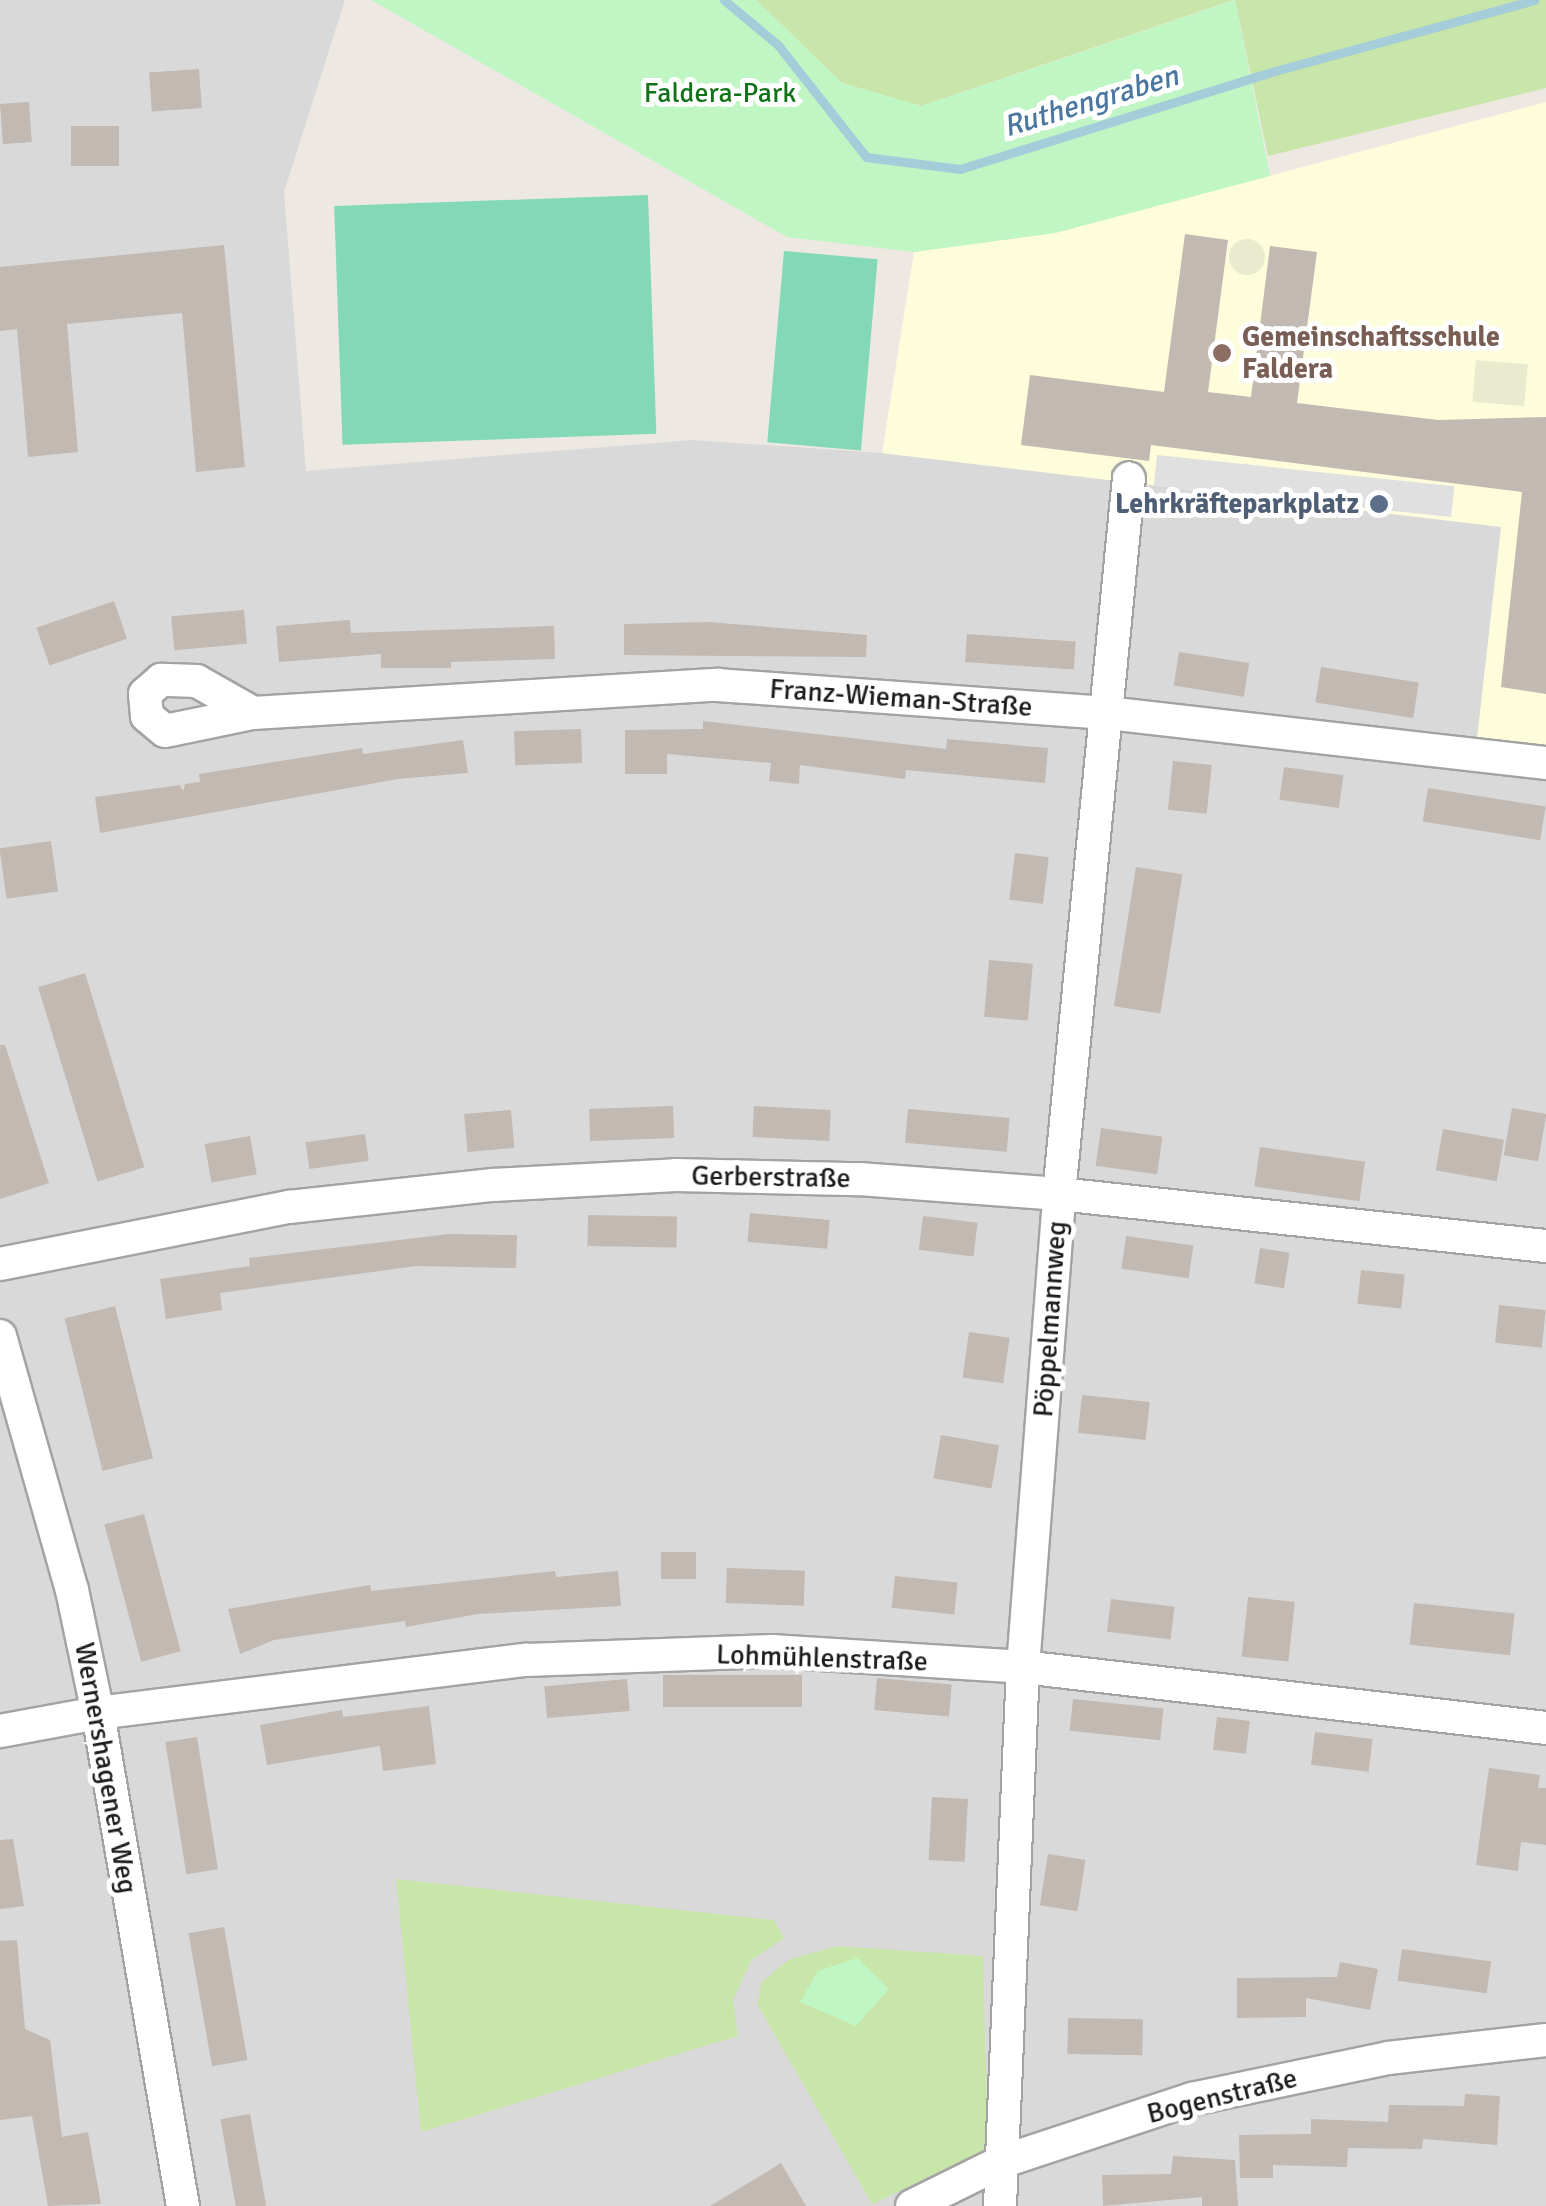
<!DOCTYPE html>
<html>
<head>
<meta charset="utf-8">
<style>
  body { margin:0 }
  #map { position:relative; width:1546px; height:2206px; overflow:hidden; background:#ede9e2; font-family:Signika,sans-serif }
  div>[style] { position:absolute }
  .residential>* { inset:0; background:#dad9d9 }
  .education>* { inset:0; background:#fdfddb }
  .farmland>* { inset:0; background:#e9ebce; transform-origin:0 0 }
  .round { border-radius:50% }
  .grass>* { inset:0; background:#c8e5aa }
  .park>* { inset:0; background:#c0f6c4 }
  .pitch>* { inset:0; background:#83d9b7; transform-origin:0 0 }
  .parking>* { inset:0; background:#e0e0e0; transform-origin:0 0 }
  .stream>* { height:9px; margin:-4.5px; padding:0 4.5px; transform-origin:4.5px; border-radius:4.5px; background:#a4cdd9 }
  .building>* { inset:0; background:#c1b9b2; transform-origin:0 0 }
  .roads { filter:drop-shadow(2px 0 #a3a3a3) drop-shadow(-2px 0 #a3a3a3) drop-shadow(0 2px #a3a3a3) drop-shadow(0 -2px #a3a3a3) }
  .minor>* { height:32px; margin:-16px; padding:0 16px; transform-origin:16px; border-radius:16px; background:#fff }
  .dots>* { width:28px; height:28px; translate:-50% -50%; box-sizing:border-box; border:5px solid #fff; border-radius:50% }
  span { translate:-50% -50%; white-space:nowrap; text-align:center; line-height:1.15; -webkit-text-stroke:10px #fff; paint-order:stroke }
  .park-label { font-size:28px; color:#117318 }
  .education-label { font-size:28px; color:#785e54; font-weight:700 }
  .left { translate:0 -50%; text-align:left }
  .service-label { font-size:28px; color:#4e5e75; font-weight:700 }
  .right { translate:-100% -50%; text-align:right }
  .street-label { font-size:28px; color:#1c1c1c }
  .water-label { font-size:30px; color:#4b769f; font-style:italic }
</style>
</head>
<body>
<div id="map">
  <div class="residential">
    <i style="clip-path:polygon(0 0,345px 0,284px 192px,306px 471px,692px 440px,882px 453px,1502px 527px,1478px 738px,1546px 746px,1546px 2206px,0 2206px)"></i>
  </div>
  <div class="education">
    <i style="clip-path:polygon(1546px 102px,1546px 746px,1477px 738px,1501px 527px,882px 453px,914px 252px,1055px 233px)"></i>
  </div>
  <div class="farmland">
    <i class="round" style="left:1229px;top:239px;width:36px;height:36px"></i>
    <i style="left:1476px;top:360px;width:52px;height:42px;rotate:5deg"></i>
  </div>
  <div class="grass">
    <i style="clip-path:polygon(756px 0,1234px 0,921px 106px,842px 83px)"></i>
    <i style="clip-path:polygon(1235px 0,1546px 0,1546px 88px,1268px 156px)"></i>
    <i style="clip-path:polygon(396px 1879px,774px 1920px,784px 1938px,751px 1961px,733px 2000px,738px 2036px,421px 2132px)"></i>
    <i style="clip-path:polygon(837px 1946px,983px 1956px,988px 2150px,872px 2204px,757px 2004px,762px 1982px,788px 1960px)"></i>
  </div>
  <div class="park">
    <i style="clip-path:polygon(371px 0,756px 0,842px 83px,921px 106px,1235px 0,1270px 176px,1055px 233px,914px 252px,787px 237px)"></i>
    <i style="clip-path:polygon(857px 1958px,889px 1989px,856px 2026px,800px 2002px,818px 1971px)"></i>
  </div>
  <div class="pitch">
    <i style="left:648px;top:195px;width:239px;height:314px;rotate:88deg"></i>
    <i style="left:784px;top:251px;width:94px;height:192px;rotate:5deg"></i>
  </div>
  <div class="parking">
    <i style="left:1157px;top:455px;width:299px;height:31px;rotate:6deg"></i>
  </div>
  <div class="stream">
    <i style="left:724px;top:0;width:70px;rotate:39.8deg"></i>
    <i style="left:778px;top:45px;width:142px;rotate:51.8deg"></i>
    <i style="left:866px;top:157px;width:95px;rotate:7.3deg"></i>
    <i style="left:960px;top:169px;width:330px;rotate:-17.3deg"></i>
    <i style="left:1275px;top:71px;width:269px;rotate:-15.3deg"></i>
  </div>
  <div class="building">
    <i style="left:199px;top:69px;width:39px;height:50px;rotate:86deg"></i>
    <i style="left:29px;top:102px;width:40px;height:29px;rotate:86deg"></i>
    <i style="left:71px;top:126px;width:48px;height:40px"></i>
    <i style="clip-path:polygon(1185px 234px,1228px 240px,1208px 392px,1251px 397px,1270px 246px,1317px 252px,1297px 403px,1438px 420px,1546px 417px,1546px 694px,1501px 687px,1522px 492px,1151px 445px,1149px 461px,1021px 445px,1030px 375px,1164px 392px)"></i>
    <i style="clip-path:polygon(224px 245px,245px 467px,196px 472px,182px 313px,67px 324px,78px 452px,28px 457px,17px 329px,0 331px,0 267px)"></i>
    <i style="left:114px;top:601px;width:40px;height:82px;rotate:71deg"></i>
    <i style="left:244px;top:610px;width:34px;height:73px;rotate:85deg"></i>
    <i style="clip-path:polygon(350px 620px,351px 633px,554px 626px,555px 659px,451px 662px,451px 668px,381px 668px,381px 654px,279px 662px,276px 626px)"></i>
    <i style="clip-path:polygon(708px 622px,867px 635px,866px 657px,624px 655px,624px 624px)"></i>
    <i style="left:967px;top:634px;width:109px;height:28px;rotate:4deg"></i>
    <i style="left:1179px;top:652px;width:71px;height:34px;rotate:9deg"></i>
    <i style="left:1321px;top:667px;width:99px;height:36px;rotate:9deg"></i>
    <i style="clip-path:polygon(703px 721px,946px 749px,947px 739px,1048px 748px,1045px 783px,906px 770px,905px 779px,800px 765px,799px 784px,769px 781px,771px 763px,667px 754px,667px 774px,625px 774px,625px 730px,703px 729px)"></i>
    <i style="left:581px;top:729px;width:34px;height:67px;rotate:88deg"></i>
    <i style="clip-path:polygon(463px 740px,468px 773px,398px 779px,100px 833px,95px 797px,180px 785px,183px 791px,185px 784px,200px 782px,199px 774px,362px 748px,363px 754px)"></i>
    <i style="left:1173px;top:761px;width:39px;height:49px;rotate:6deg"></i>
    <i style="left:1284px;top:767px;width:60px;height:33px;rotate:8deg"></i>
    <i style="left:1428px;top:788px;width:119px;height:34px;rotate:9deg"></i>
    <i style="left:51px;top:841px;width:51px;height:52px;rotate:82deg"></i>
    <i style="left:1015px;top:853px;width:34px;height:47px;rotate:7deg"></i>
    <i style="left:1136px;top:867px;width:47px;height:141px;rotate:9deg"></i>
    <i style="left:989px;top:960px;width:44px;height:57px;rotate:5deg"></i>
    <i style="left:85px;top:973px;width:203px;height:49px;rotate:73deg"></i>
    <i style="clip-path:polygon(0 1045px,5px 1045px,49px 1183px,0 1199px)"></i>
    <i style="left:673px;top:1106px;width:32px;height:84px;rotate:88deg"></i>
    <i style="left:754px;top:1106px;width:77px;height:31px;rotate:3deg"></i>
    <i style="left:1512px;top:1108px;width:35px;height:48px;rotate:10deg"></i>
    <i style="left:908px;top:1109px;width:102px;height:34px;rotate:5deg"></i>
    <i style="left:511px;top:1110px;width:38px;height:47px;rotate:85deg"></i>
    <i style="left:1101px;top:1128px;width:62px;height:38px;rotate:8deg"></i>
    <i style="left:1443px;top:1129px;width:62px;height:42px;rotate:10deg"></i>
    <i style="left:365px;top:1134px;width:27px;height:60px;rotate:82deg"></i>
    <i style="left:250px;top:1136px;width:39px;height:46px;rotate:80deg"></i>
    <i style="left:1260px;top:1147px;width:106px;height:40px;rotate:8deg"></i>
    <i style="left:750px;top:1213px;width:80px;height:29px;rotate:5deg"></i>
    <i style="left:588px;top:1215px;width:89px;height:31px;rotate:1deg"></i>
    <i style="left:923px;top:1216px;width:55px;height:34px;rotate:7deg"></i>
    <i style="clip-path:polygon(449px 1234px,517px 1235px,516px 1268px,416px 1266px,220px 1293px,222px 1310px,166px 1319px,160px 1279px,250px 1266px,249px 1258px)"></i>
    <i style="left:1126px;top:1236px;width:68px;height:33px;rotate:8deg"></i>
    <i style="left:1260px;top:1248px;width:30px;height:36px;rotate:9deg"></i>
    <i style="left:1361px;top:1270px;width:44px;height:34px;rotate:6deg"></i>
    <i style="left:1499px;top:1305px;width:47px;height:38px;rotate:6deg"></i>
    <i style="left:115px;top:1306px;width:157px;height:52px;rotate:76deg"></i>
    <i style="left:969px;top:1332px;width:41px;height:46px;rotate:8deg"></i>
    <i style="left:1082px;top:1395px;width:68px;height:38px;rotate:6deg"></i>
    <i style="left:941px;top:1435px;width:59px;height:44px;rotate:10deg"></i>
    <i style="left:144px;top:1514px;width:142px;height:41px;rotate:75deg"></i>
    <i style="left:661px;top:1552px;width:35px;height:27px"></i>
    <i style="left:727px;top:1568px;width:78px;height:35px;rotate:2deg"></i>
    <i style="clip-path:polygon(555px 1571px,556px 1577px,618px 1571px,621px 1606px,478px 1614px,406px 1627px,405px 1621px,274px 1640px,240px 1654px,228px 1609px,370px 1585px,371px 1591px)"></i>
    <i style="left:895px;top:1576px;width:63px;height:32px;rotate:6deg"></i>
    <i style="left:1248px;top:1597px;width:47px;height:60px;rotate:6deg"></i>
    <i style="left:1111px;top:1599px;width:64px;height:33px;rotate:7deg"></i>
    <i style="left:1414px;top:1603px;width:101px;height:42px;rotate:6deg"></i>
    <i style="left:802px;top:1675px;width:32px;height:139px;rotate:90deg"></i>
    <i style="left:877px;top:1678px;width:75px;height:32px;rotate:5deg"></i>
    <i style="left:627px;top:1679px;width:32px;height:83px;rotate:85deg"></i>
    <i style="left:1073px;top:1699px;width:91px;height:32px;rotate:6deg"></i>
    <i style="clip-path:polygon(429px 1706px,436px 1764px,383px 1771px,380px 1746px,267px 1765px,260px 1725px,342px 1710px,343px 1717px)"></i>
    <i style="left:1217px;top:1717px;width:33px;height:33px;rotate:7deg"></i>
    <i style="left:1315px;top:1732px;width:58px;height:33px;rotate:7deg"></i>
    <i style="left:197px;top:1737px;width:134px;height:32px;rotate:81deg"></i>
    <i style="clip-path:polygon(1489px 1768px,1540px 1775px,1538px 1788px,1546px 1788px,1546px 1845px,1521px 1842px,1518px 1871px,1476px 1865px)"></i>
    <i style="left:932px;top:1797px;width:36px;height:63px;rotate:3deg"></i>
    <i style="clip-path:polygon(13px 1839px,24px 1906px,0 1909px,0 1840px)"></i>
    <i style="left:1048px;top:1854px;width:38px;height:52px;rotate:9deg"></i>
    <i style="left:224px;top:1927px;width:135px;height:36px;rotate:80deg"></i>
    <i style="clip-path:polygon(17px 1940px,25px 2029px,50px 2040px,62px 2137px,88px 2132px,101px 2204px,48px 2206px,32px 2116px,0 2120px,0 1941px)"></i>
    <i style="left:1402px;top:1949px;width:90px;height:32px;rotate:8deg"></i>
    <i style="clip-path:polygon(1340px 1962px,1378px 1969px,1370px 2010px,1306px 1998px,1306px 2017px,1237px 2018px,1237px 1978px,1337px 1977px)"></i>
    <i style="left:1068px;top:2018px;width:75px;height:36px;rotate:1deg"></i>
    <i style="clip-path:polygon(1465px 2094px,1500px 2096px,1497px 2145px,1423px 2139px,1422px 2149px,1348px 2148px,1347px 2167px,1273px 2165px,1273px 2178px,1240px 2178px,1239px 2135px,1311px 2134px,1311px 2119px,1388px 2122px,1389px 2105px,1464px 2106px)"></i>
    <i style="left:250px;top:2114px;width:93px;height:30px;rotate:80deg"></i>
    <i style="clip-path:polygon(1173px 2156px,1235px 2160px,1238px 2206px,1202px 2206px,1202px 2197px,1103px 2206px,1102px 2175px,1171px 2174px)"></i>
    <i style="clip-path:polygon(781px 2163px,806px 2206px,710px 2206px,750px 2182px)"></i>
  </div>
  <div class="roads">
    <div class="minor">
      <i style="left:253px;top:713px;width:64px;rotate:-150.3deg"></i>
      <i style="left:197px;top:681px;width:36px;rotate:-178deg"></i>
      <i style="left:161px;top:680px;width:21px;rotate:139deg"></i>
      <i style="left:145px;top:694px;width:22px;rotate:85deg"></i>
      <i style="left:147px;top:716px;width:23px;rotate:40deg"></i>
      <i style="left:165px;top:731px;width:90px;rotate:-11.6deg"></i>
      <i style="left:253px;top:713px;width:465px;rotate:-3.5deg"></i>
      <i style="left:717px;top:685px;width:391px;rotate:4.1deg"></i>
      <i style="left:1107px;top:713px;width:442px;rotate:6.5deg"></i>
      <i style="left:0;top:1264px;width:295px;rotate:-11.2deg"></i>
      <i style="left:289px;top:1207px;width:205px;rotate:-6.2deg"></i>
      <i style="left:493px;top:1185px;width:183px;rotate:-3.1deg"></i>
      <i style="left:676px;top:1175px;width:183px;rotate:1.3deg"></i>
      <i style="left:859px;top:1179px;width:201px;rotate:4.3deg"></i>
      <i style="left:1059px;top:1194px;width:490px;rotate:6.1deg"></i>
      <i style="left:0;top:1336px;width:264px;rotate:74.2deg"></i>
      <i style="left:72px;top:1590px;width:126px;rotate:78.1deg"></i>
      <i style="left:98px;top:1713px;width:500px;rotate:80.22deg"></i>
      <i style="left:0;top:1731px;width:100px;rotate:-10.4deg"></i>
      <i style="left:98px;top:1713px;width:431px;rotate:-7.1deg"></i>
      <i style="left:526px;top:1660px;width:246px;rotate:-2.1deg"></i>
      <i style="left:772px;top:1651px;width:252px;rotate:3.6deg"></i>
      <i style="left:1023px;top:1667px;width:527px;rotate:6.65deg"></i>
      <i style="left:912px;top:2206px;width:99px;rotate:-26.3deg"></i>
      <i style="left:1001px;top:2162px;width:201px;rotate:-18.3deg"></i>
      <i style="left:1192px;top:2099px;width:200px;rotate:-11.8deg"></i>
      <i style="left:1388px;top:2058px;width:159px;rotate:-6.5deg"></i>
      <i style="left:1000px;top:2206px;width:539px;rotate:-87.56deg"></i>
      <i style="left:1023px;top:1667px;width:474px;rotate:-85.6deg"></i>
      <i style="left:1059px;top:1194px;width:719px;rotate:-84.42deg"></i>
    </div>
  </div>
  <div class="dots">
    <i style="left:1222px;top:353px;background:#8d6e63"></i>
    <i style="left:1379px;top:504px;background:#5c6f8a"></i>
  </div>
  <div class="park-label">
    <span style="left:720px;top:93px">Faldera-Park</span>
  </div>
  <div class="education-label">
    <span class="left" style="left:1242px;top:353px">Gemeinschaftsschule<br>Faldera</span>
  </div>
  <div class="service-label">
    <span class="right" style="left:1359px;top:504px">Lehrkräfteparkplatz</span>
  </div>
  <div class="street-label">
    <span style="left:901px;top:698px;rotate:4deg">Franz-Wieman-Straße</span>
    <span style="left:771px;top:1177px;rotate:1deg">Gerberstraße</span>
    <span style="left:1050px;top:1319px;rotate:-86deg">Pöppelmannweg</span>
    <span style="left:822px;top:1658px;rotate:2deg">Lohmühlenstraße</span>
    <span style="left:106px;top:1768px;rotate:80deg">Wernershagener Weg</span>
    <span style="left:1222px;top:2096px;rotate:-14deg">Bogenstraße</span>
  </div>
  <div class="water-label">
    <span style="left:1091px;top:102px;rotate:-17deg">Ruthengraben</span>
  </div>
</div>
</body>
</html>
